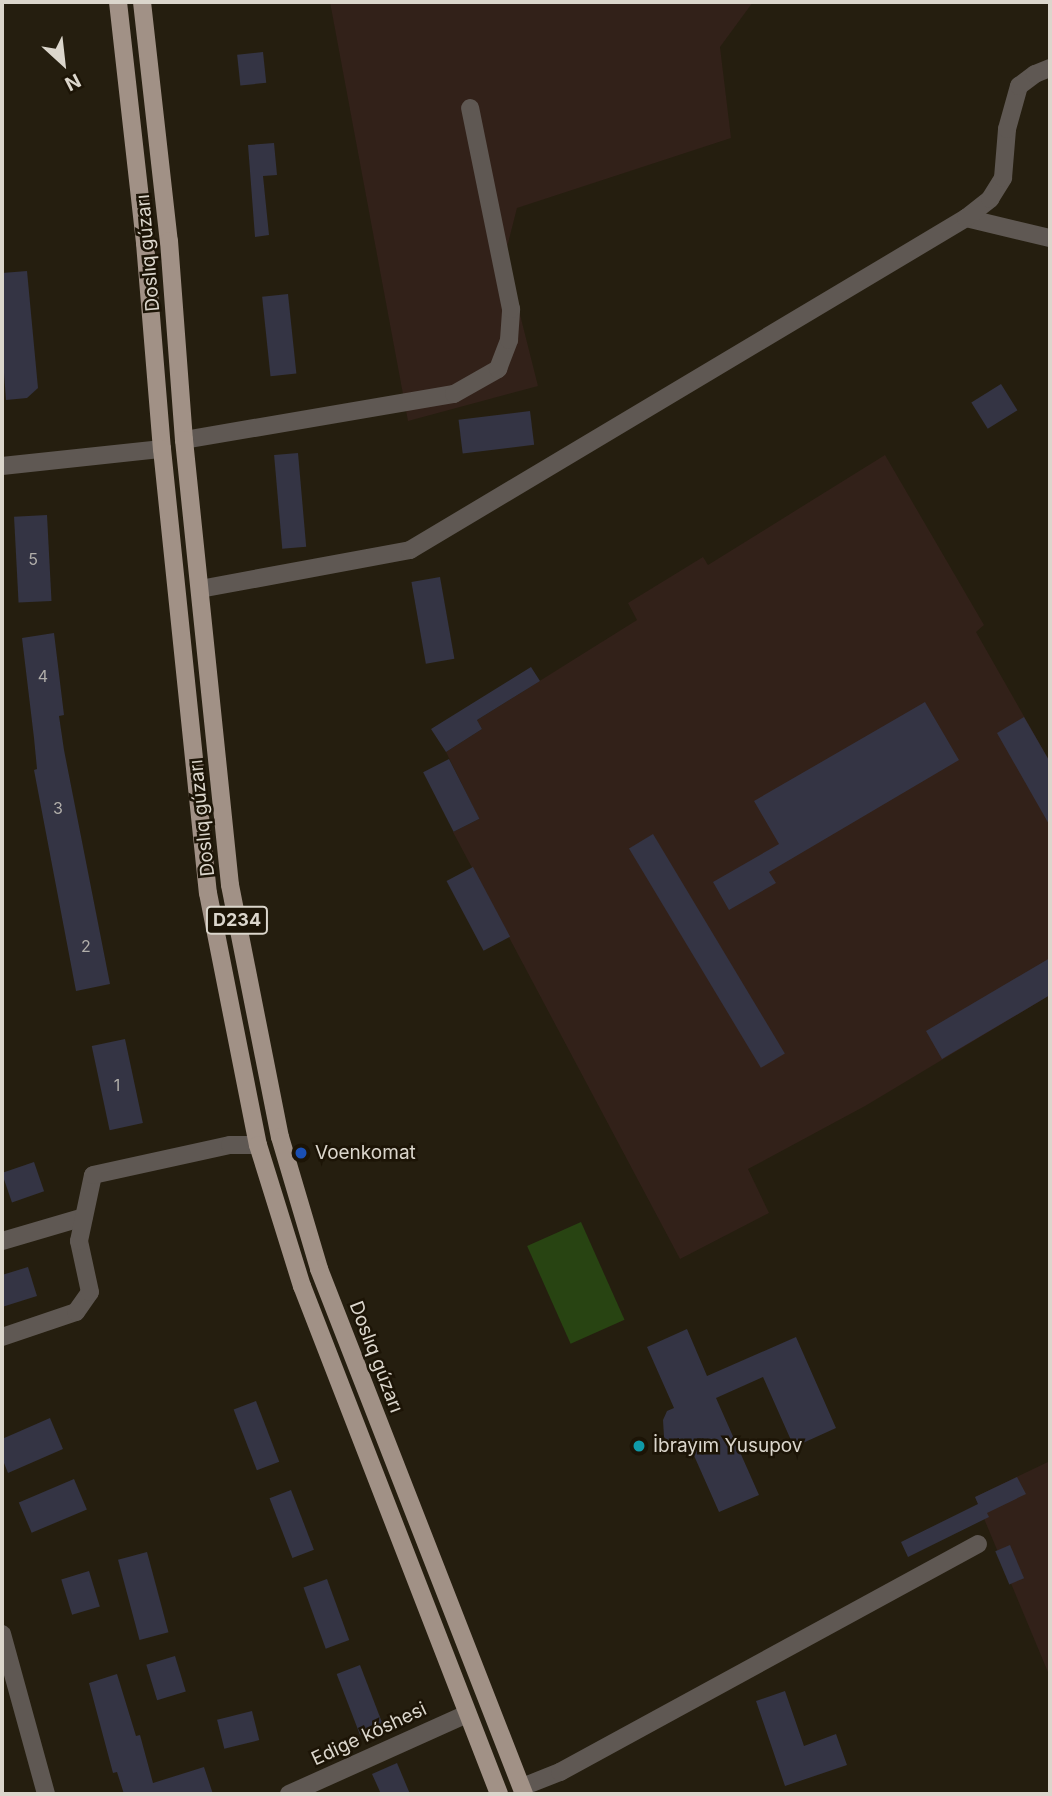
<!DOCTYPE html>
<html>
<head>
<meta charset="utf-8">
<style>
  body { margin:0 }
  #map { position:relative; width:1052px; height:1796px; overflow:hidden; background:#251e0f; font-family:Inter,sans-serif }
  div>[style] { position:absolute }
  .industrial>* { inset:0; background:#322119 }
  .green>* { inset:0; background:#284412; transform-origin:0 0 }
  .building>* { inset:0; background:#343444; transform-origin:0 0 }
  .minor>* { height:18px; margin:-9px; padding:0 9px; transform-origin:9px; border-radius:9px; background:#5f5853 }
  .major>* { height:18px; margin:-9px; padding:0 9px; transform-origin:9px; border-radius:9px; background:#a19186 }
  .dots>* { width:19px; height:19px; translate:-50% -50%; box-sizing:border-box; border:4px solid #1c1406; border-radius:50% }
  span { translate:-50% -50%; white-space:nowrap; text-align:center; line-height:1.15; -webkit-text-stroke:5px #1c1406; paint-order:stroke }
  .number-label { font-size:16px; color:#b1aeaa }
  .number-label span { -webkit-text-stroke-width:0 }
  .shield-label span { padding:2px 5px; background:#1c1406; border:2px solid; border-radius:5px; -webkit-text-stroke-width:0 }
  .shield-label { font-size:18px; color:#dbd6cc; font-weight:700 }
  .street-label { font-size:19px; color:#dbd6cc }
  .poi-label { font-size:19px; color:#dbd6cc }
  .left { translate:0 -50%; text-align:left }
  .frame { position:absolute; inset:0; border:4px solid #dbd6cc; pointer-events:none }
  .north { position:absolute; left:28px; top:28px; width:70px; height:70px; -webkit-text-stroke:5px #1c1406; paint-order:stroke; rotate:153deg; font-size:19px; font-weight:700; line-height:28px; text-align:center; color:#dbd6cc }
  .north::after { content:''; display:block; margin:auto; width:24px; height:32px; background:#dbd6cc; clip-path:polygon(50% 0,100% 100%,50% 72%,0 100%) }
</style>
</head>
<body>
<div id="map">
  <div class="industrial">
    <i style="clip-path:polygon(330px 2px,753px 2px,720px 47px,731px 138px,517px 208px,505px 255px,538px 386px,408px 421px)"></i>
    <i style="clip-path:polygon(885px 455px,984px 625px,976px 632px,1050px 762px,1050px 995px,865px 1106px,748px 1169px,769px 1213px,680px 1259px,453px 832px,479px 819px,446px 752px,482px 729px,477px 720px,637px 620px,628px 603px,703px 557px,708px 565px)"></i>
    <i style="clip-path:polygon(1050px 1461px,1050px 1677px,975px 1497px)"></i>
  </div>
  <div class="green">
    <i style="left:581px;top:1222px;width:107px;height:59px;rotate:66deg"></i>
  </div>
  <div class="building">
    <i style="left:263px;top:52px;width:31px;height:26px;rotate:84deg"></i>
    <i style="clip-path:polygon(274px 143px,277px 175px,263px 176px,269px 235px,255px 237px,248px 145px)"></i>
    <i style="clip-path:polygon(27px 271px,38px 388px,27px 398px,6px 400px,2px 347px,2px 273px)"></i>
    <i style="left:288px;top:294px;width:80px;height:26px;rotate:84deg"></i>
    <i style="left:1001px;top:384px;width:31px;height:35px;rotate:58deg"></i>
    <i style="left:530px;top:411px;width:34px;height:72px;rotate:83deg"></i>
    <i style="left:298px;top:453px;width:94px;height:24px;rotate:85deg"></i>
    <i style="left:47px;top:515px;width:86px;height:33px;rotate:87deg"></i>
    <i style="left:440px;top:577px;width:83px;height:29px;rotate:80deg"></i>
    <i style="clip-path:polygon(54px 633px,64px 715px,59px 716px,64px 750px,110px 984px,76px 991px,34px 770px,37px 769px,34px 738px,22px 638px)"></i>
    <i style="clip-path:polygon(531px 667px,540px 681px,477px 720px,482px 729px,446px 752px,431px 729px)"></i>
    <i style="clip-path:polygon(925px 702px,959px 760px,769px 872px,776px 883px,729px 910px,713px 882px,779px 844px,754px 801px)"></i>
    <i style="clip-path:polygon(1024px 717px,1050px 762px,1050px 826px,997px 733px)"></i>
    <i style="left:449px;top:759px;width:67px;height:29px;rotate:63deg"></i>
    <i style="left:653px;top:834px;width:256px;height:28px;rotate:59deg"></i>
    <i style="left:473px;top:867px;width:79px;height:30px;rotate:62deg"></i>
    <i style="clip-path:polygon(1050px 958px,1050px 995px,942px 1059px,926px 1031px)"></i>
    <i style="left:125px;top:1039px;width:86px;height:34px;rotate:78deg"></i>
    <i style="left:34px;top:1162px;width:31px;height:34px;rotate:71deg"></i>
    <i style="clip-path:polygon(28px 1267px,37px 1296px,2px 1307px,2px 1275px)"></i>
    <i style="clip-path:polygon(687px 1329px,707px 1376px,796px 1337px,836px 1428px,794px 1447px,763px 1377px,716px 1398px,759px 1495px,719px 1512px,692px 1451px,686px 1454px,676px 1450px,664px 1437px,663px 1420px,667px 1411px,674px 1408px,647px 1347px)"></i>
    <i style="left:256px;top:1401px;width:65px;height:24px;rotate:69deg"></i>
    <i style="clip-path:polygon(50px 1418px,63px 1449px,8px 1473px,2px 1458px,2px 1439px)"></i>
    <i style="clip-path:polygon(1017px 1477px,1026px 1494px,987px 1513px,989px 1517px,908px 1557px,901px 1542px,978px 1504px,975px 1497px)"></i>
    <i style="left:74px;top:1479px;width:33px;height:60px;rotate:67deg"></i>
    <i style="left:291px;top:1490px;width:64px;height:23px;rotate:69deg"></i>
    <i style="left:1010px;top:1545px;width:36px;height:16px;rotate:67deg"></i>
    <i style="left:147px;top:1552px;width:83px;height:30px;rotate:75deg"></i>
    <i style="left:89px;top:1571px;width:37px;height:29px;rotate:73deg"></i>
    <i style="left:327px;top:1579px;width:65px;height:25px;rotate:70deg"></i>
    <i style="left:175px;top:1656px;width:37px;height:30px;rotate:73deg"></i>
    <i style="left:360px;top:1665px;width:65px;height:25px;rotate:69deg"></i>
    <i style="clip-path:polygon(117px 1674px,136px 1736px,140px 1735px,153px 1783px,204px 1767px,213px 1794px,124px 1794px,117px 1772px,113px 1773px,89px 1683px)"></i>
    <i style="clip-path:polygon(785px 1691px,804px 1746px,836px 1734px,847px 1765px,785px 1786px,756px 1701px)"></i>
    <i style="left:252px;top:1711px;width:30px;height:36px;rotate:76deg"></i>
    <i style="clip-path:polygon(397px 1763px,410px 1794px,381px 1794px,372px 1774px)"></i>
  </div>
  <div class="minor">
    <i style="left:966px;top:218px;width:86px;rotate:13.4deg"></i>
    <i style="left:184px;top:440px;width:274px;rotate:-9.7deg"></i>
    <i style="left:454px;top:394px;width:51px;rotate:-29.6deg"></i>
    <i style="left:498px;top:369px;width:31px;rotate:-69deg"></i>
    <i style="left:509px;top:340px;width:31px;rotate:-86deg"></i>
    <i style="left:511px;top:309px;width:205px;rotate:-101.5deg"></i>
    <i style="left:2px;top:466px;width:161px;rotate:-6.1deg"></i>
    <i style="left:200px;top:589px;width:214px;rotate:-10.5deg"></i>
    <i style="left:410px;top:550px;width:648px;rotate:-30.84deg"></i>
    <i style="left:966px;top:218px;width:31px;rotate:-38deg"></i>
    <i style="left:990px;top:199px;width:25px;rotate:-58deg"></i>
    <i style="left:1003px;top:178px;width:49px;rotate:-85.3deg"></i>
    <i style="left:1007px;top:129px;width:45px;rotate:-74.4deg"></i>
    <i style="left:1019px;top:86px;width:20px;rotate:-37deg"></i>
    <i style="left:1035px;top:74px;width:16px;rotate:-22deg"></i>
    <i style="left:2px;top:1241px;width:85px;rotate:-16.3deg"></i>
    <i style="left:2px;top:1337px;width:78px;rotate:-18.7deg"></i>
    <i style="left:76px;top:1312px;width:24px;rotate:-55deg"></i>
    <i style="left:90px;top:1292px;width:52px;rotate:-102.2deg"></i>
    <i style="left:79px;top:1241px;width:67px;rotate:-78deg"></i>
    <i style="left:93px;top:1175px;width:140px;rotate:-12.4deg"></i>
    <i style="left:230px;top:1145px;width:28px"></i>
    <i style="left:2px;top:1634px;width:166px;rotate:74.6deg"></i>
    <i style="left:522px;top:1787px;width:41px;rotate:-21.5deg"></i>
    <i style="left:560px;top:1772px;width:476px;rotate:-28.6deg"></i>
    <i style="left:289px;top:1794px;width:195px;rotate:-24.2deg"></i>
  </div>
  <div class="major">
    <i style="left:118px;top:2px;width:243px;rotate:83.6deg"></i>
    <i style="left:145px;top:243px;width:207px;rotate:85.3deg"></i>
    <i style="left:162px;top:449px;width:446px;rotate:84.1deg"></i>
    <i style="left:208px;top:893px;width:257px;rotate:78.8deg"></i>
    <i style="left:258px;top:1145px;width:148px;rotate:72.7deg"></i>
    <i style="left:302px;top:1286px;width:545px;rotate:68.8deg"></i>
    <i style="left:142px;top:2px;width:241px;rotate:83.6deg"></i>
    <i style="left:169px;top:241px;width:200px;rotate:85.7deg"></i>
    <i style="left:184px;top:440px;width:447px;rotate:84.1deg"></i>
    <i style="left:230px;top:885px;width:257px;rotate:78.8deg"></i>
    <i style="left:280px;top:1137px;width:138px;rotate:73.5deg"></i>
    <i style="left:319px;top:1269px;width:564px;rotate:68.67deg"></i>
  </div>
  <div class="dots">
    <i style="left:301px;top:1153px;background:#1a4fb4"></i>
    <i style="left:639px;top:1446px;background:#0f9aa8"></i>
  </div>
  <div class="number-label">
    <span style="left:33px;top:559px">5</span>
    <span style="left:43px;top:676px">4</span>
    <span style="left:58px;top:808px">3</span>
    <span style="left:86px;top:946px">2</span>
    <span style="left:117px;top:1085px">1</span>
  </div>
  <div class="shield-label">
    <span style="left:237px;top:920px">D234</span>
  </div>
  <div class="street-label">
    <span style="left:148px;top:253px;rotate:-95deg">Doslıq gúzarı</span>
    <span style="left:202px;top:818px;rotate:-96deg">Doslıq gúzarı</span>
    <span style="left:376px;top:1357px;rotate:69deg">Doslıq gúzarı</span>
    <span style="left:369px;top:1734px;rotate:-25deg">Edige kóshesi</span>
  </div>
  <div class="poi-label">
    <span class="left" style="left:315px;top:1153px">Voenkomat</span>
    <span class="left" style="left:653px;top:1446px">İbrayım Yusupov</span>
  </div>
  <div class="frame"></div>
  <div class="north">N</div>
</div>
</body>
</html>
